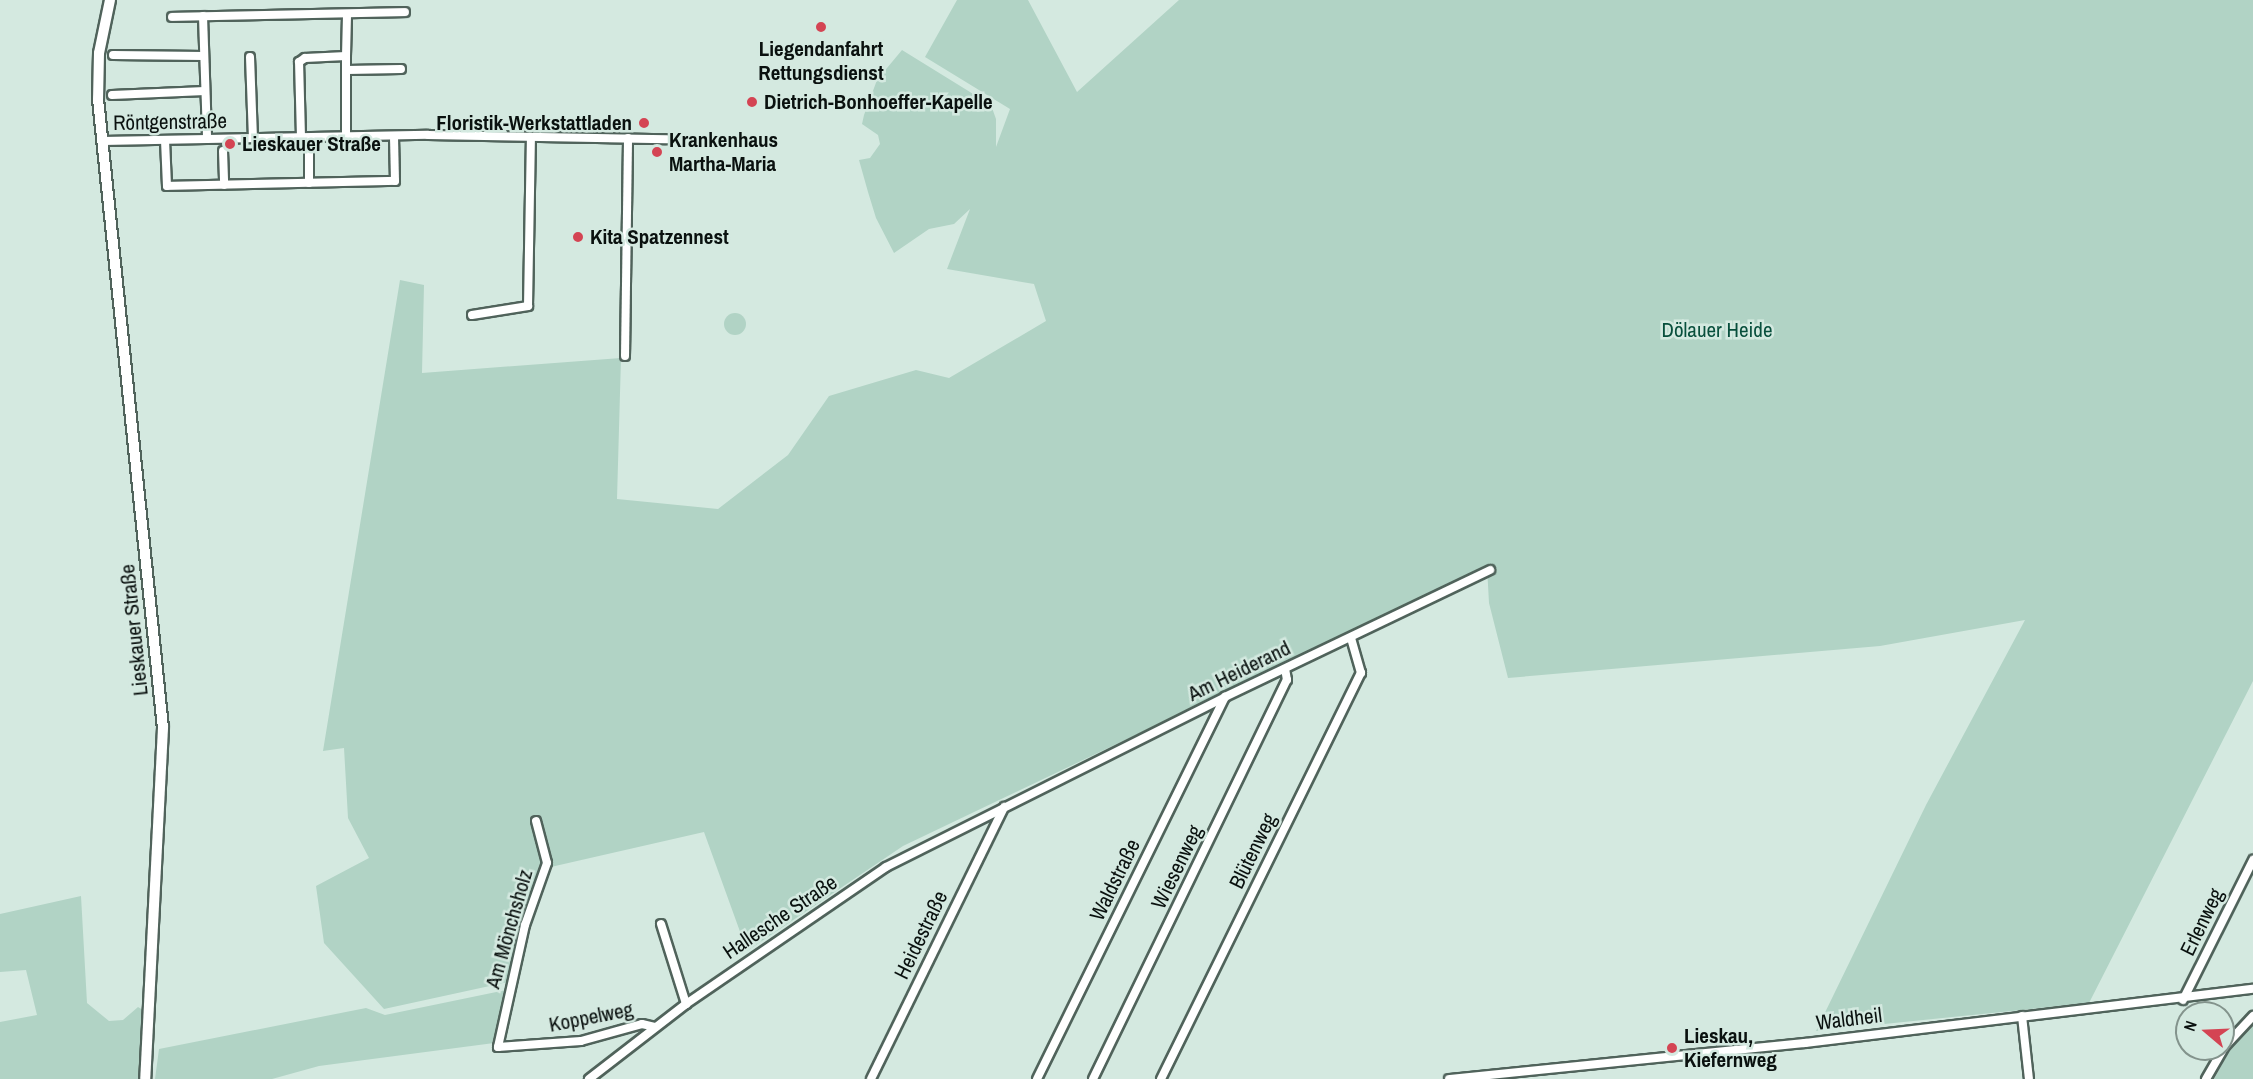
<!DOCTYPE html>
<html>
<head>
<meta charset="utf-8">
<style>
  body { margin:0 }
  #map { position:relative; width:2253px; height:1079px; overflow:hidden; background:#d4e9e0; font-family:"Archivo Narrow",sans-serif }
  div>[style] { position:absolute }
  .green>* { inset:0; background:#b1d3c5 }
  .round { border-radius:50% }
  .roads { filter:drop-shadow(2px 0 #50635b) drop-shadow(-2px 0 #50635b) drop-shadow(0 2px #50635b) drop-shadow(0 -2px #50635b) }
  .minor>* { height:8px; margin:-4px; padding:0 4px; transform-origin:4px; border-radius:4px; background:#fff }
  .tertiary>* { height:10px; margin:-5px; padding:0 5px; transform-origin:5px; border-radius:5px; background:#fff }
  .dots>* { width:16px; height:16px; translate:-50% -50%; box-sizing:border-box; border:3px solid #d4e9e0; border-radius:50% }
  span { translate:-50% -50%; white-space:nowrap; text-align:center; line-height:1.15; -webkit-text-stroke:5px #d4e9e0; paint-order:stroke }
  .poi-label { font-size:21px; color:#0a110f; font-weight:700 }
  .left { translate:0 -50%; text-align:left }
  .right { translate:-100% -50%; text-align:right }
  .street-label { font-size:21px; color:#0a110f }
  .park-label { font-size:21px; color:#084f3c }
  .north { position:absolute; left:2175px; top:1001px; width:60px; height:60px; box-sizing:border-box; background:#d4e9e0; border:2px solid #83938c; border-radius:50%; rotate:289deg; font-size:16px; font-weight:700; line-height:24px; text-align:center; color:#0a110f }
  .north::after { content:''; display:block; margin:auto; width:21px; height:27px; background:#d44453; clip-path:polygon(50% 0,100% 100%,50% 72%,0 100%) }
</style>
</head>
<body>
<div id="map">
  <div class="green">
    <i style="clip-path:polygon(957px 0,1028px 0,1077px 92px,1179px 0,2253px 0,2253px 681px,2089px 1003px,1816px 1031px,1926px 805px,2025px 620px,1880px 646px,1508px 678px,1489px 603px,1487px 567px,903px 846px,747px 951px,704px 832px,542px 869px,508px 982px,384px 1009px,324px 943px,316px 886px,369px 858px,348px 818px,344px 748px,323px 751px,400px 280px,424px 285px,422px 373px,621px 358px,617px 499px,718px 509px,788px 455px,829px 396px,916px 370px,949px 378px,1046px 321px,1034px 284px,947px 269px,970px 209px,954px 224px,929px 229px,894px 253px,876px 218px,868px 192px,859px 160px,870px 158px,880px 144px,878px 135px,862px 124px,864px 115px,877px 80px,902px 50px,991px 105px,996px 119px,996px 147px,1010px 109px,925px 57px)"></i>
    <i class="round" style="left:724px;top:313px;width:22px;height:22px"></i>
    <i style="clip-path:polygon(81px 896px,87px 1003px,109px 1021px,123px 1020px,138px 1007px,143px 1010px,138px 1079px,0 1079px,0 1022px,37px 1015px,26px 970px,0 972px,0 914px)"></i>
    <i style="clip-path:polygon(506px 990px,494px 1043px,319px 1066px,272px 1079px,155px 1079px,159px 1049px,366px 1008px,385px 1015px)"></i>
    <i style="clip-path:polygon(2253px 1022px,2253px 1079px,2214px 1079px,2236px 1039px)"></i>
  </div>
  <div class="roads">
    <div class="minor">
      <i style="left:203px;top:16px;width:123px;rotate:88.1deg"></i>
      <i style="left:172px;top:17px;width:233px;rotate:-1.2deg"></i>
      <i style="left:113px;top:55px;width:91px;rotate:0.6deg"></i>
      <i style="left:346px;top:56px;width:80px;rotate:90deg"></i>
      <i style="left:250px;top:57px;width:81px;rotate:87.9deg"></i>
      <i style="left:347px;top:70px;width:54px;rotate:-1.1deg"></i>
      <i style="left:112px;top:95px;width:93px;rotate:-2.5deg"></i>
      <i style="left:301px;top:137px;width:75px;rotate:-91.5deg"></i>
      <i style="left:299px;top:62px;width:7px;rotate:-34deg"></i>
      <i style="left:305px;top:58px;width:41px;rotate:-2.8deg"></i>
      <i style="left:346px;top:56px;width:42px;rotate:-88.6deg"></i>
      <i style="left:165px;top:140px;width:46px;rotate:87.5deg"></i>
      <i style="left:167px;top:186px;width:228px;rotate:-1.3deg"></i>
      <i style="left:395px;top:181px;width:45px;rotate:-91.3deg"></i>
      <i style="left:103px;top:141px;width:325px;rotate:-1.1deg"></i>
      <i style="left:428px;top:135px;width:239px;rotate:1deg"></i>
      <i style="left:309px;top:148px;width:35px;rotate:90deg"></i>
      <i style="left:223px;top:151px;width:34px;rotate:88deg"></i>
      <i style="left:472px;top:315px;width:57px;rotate:-9.1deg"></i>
      <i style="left:528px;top:306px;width:169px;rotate:-89deg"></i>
      <i style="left:625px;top:356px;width:218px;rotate:-89.2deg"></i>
      <i style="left:536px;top:821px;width:43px;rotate:75.3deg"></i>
      <i style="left:547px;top:863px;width:66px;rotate:109.5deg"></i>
      <i style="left:525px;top:925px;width:125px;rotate:102.5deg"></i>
      <i style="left:498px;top:1047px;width:83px;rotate:-4.1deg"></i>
      <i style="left:581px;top:1041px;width:63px;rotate:-15.6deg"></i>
      <i style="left:642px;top:1024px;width:13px;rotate:13deg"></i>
      <i style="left:661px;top:924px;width:84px;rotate:72.6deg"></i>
      <i style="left:2183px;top:1000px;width:157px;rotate:-63.4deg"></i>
      <i style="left:2022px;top:1016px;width:63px;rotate:83.7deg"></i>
      <i style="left:589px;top:1079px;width:123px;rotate:-37.7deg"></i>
      <i style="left:686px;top:1004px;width:242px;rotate:-34.4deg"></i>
      <i style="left:886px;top:867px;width:379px;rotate:-26.6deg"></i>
      <i style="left:1225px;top:697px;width:294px;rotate:-25.6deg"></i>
      <i style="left:871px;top:1079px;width:303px;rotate:-63.9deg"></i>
      <i style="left:1037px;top:1079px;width:426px;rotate:-63.8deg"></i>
      <i style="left:1093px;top:1079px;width:444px;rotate:-64.1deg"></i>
      <i style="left:1287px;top:680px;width:11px;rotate:-100deg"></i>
      <i style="left:1161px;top:1079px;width:453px;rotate:-63.8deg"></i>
      <i style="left:1361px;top:673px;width:37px;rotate:-106deg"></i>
      <i style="left:1449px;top:1079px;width:358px;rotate:-5.8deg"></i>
      <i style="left:1805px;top:1043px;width:451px;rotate:-6.9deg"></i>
      <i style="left:2206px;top:1079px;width:39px;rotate:-60deg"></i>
      <i style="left:2226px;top:1045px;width:40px;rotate:-47deg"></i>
    </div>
    <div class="tertiary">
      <i style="left:110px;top:0;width:54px;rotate:101.7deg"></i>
      <i style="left:99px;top:53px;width:46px;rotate:91.2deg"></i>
      <i style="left:98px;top:99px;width:632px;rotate:84.1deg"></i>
      <i style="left:163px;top:728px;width:351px;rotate:92.9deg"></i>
    </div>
  </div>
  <div class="dots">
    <i style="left:821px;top:27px;background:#d44453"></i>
    <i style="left:752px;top:102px;background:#d44453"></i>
    <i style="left:644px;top:123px;background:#d44453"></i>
    <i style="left:230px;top:144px;background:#d44453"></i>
    <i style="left:657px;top:152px;background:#d44453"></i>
    <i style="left:578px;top:237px;background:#d44453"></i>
    <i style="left:1672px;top:1048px;background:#d44453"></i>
  </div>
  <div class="poi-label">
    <span style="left:821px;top:61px">Liegendanfahrt<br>Rettungsdienst</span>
    <span class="left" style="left:764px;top:102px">Dietrich-Bonhoeffer-Kapelle</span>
    <span class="right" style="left:632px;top:123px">Floristik-Werkstattladen</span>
    <span class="left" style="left:669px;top:152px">Krankenhaus<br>Martha-Maria</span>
    <span class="left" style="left:242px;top:144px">Lieskauer Straße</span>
    <span class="left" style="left:590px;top:237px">Kita Spatzennest</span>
    <span class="left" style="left:1684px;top:1048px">Lieskau,<br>Kiefernweg</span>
  </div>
  <div class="street-label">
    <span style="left:170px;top:122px;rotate:-1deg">Röntgenstraße</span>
    <span style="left:134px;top:630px;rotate:-96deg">Lieskauer Straße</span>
    <span style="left:1239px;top:671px;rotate:-26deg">Am Heiderand</span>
    <span style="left:1253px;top:851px;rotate:-64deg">Blütenweg</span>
    <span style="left:1177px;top:867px;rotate:-64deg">Wiesenweg</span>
    <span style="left:1115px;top:880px;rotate:-64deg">Waldstraße</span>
    <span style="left:780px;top:917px;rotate:-34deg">Hallesche Straße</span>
    <span style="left:2202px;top:922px;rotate:-64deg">Erlenweg</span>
    <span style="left:509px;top:929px;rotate:-74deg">Am Mönchsholz</span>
    <span style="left:921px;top:935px;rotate:-64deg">Heidestraße</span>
    <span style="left:591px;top:1017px;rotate:-11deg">Koppelweg</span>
    <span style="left:1849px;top:1019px;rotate:-7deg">Waldheil</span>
  </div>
  <div class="park-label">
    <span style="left:1717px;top:330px">Dölauer Heide</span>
  </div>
  <div class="north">N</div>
</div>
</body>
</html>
